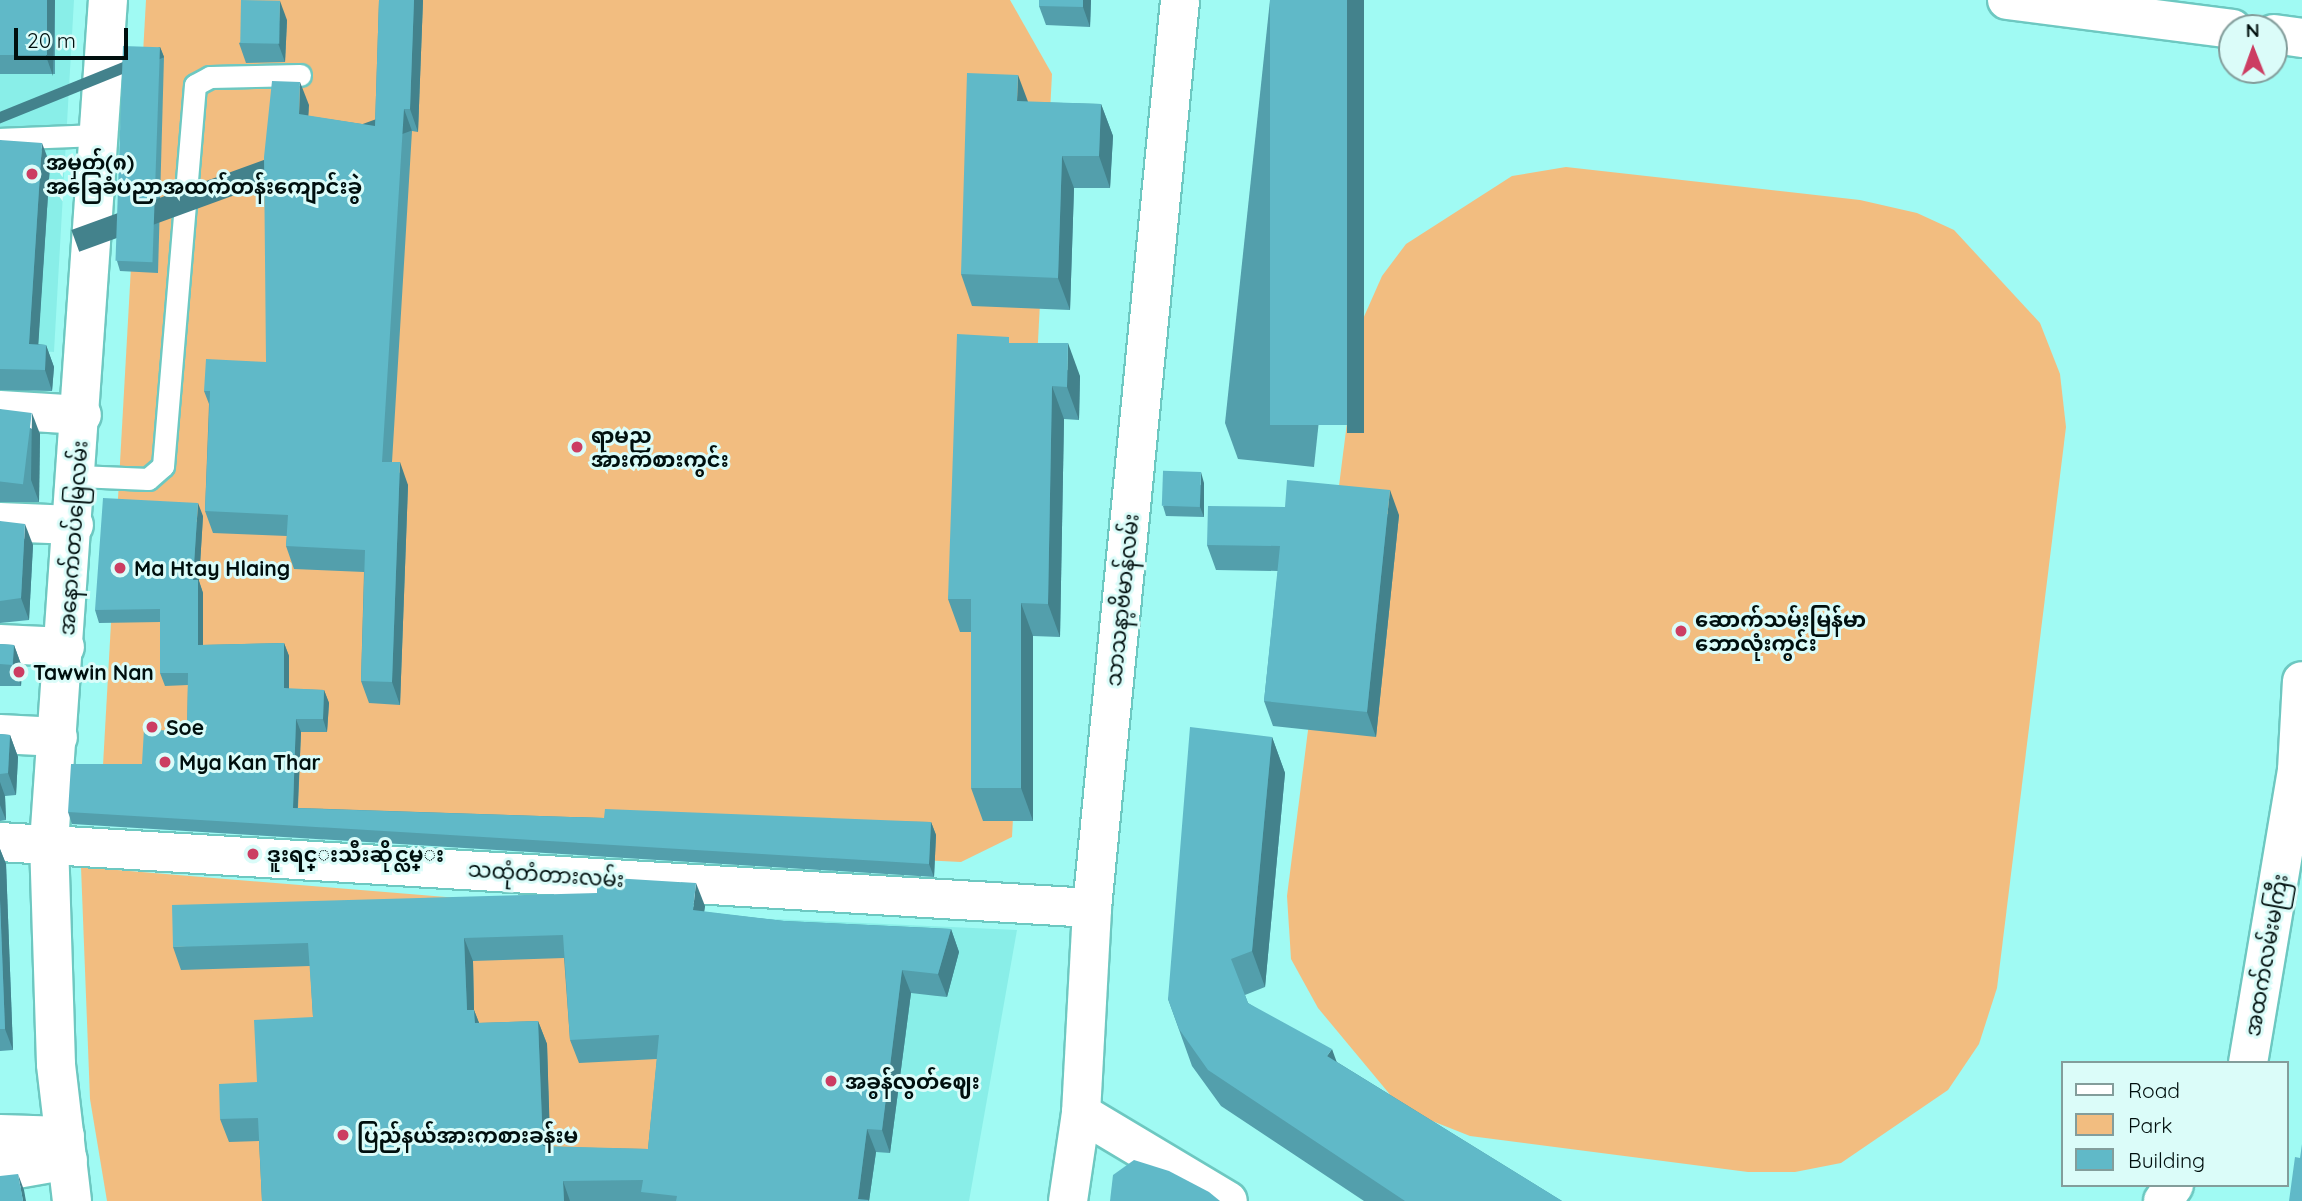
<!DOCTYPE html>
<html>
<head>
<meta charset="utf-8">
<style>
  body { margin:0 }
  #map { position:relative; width:2302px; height:1201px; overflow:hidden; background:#a0faf3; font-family:Quicksand,"Noto Sans Myanmar",sans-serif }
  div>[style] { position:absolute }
  .built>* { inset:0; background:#89eee8 }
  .green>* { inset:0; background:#f2bd80 }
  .roads { filter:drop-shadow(2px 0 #6dc8c1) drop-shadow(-2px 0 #6dc8c1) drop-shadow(0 2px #6dc8c1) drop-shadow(0 -2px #6dc8c1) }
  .lane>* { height:21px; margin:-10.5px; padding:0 10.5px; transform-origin:10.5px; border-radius:10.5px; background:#fff }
  .street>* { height:38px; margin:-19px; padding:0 19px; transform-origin:19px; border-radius:19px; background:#fff }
  .primary>* { height:38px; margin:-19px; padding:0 19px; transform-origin:19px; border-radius:19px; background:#fff }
  .wall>* { inset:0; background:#539fac; transform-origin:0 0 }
  .shaded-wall>* { inset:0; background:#43828c; transform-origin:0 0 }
  .building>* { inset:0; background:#60b9c8; transform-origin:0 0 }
  .dots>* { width:19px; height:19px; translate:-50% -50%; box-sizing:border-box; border:4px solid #dbfcf9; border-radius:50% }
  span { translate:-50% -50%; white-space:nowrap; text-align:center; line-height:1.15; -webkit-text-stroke:6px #dbfcf9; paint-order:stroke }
  .poi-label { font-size:21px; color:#000f0e; font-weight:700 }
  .left { translate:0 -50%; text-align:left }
  .street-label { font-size:21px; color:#000f0e }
  .legend { position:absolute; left:2061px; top:1061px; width:228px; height:126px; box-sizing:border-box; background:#dbfcf9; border:2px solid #839d9b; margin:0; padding:9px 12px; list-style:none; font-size:21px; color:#000f0e }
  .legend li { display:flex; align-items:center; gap:14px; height:35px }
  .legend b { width:35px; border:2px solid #839d9b }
  .north { position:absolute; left:2218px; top:14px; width:70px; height:70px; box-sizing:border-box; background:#dbfcf9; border:2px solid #839d9b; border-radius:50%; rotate:359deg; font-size:19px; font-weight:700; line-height:28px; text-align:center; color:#000f0e }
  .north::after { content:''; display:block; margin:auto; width:24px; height:32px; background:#cc3d62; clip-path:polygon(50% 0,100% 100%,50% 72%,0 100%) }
  .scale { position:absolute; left:14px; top:28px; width:114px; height:32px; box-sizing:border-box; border:4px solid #000f0e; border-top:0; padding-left:9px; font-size:21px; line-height:24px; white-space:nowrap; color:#000f0e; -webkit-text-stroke:5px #dbfcf9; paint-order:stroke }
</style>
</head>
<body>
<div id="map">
  <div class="built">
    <i style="clip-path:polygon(0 0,74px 0,54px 352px,0 348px)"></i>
    <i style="clip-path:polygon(640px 913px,1017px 930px,969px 1201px,667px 1201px)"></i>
  </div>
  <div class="green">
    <i style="clip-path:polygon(146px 0,1010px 0,1052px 74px,1012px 837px,961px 862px,100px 819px)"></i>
    <i style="clip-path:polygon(1566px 167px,1860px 200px,1917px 213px,1954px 230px,2040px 323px,2060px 374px,2066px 427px,1997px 988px,1979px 1044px,1948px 1090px,1841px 1163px,1795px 1172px,1748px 1172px,1470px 1136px,1402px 1109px,1318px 1008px,1291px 959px,1287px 896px,1359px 328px,1382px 276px,1406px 244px,1512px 176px)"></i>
    <i style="clip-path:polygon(81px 867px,640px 913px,675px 962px,667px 1201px,107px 1201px,90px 1099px)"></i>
  </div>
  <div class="roads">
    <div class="lane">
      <i style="left:0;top:139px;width:100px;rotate:-2.3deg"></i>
      <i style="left:78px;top:476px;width:70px;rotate:2.5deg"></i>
      <i style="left:148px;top:479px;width:20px;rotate:-41deg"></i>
      <i style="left:163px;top:466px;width:382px;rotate:-85.2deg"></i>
      <i style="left:195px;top:85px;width:17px;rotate:-28deg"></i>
      <i style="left:210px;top:77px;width:90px;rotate:-1.3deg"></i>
    </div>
    <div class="street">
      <i style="left:2007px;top:0;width:227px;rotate:7.3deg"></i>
      <i style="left:2274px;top:34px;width:28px;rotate:8deg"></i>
      <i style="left:0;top:410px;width:82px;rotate:3.5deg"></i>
      <i style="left:0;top:522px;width:74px;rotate:2.3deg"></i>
      <i style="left:0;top:644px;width:65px;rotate:2.6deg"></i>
      <i style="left:0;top:734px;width:58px;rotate:3deg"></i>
      <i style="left:0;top:842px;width:1094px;rotate:3.46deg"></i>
      <i style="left:1081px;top:1113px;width:171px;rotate:30.9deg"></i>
      <i style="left:0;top:1134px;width:65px;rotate:1.8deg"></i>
      <i style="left:0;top:1172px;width:69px;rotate:-10deg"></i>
      <i style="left:72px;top:1201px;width:138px;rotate:-96.7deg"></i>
      <i style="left:56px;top:1064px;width:221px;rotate:-91.8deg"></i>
      <i style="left:49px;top:843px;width:845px;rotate:-86deg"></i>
      <i style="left:1068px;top:1201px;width:89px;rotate:-81.6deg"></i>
      <i style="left:1081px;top:1113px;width:205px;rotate:-86.9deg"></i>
      <i style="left:1092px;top:908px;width:912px;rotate:-84.46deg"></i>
    </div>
    <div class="primary">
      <i style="left:2248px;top:1063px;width:297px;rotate:-80.5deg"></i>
      <i style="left:2297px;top:770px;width:89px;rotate:-86.8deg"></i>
      <i style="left:2163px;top:1201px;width:19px;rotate:-55deg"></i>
    </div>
  </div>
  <div class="wall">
    <i style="left:0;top:0;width:55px;height:74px"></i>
    <i style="clip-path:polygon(379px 0,423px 0,418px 132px,412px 131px,392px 462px,408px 485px,400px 705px,369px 703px,361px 681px,364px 572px,294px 569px,286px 546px,287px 536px,213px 533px,205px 511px,209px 404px,204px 391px,266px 362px,309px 105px,308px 116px,375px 126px)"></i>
    <i style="clip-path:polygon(1091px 0,1090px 27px,1046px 25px,1039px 6px)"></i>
    <i style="clip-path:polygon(1270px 0,1364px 0,1314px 467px,1238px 459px,1225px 423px)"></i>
    <i style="clip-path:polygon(287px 20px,285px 62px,246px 63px,239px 43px)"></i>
    <i style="clip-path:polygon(160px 47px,164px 57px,158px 273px,120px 271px,117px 261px)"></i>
    <i style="clip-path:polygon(1028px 102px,1101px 104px,1113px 136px,1110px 188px,1074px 188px,1070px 310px,972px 306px,961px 274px)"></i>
    <i style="clip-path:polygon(0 140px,50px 164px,38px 344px,46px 345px,54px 367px,52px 391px,0 390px)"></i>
    <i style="clip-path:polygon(1011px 343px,1080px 376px,1079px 420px,1064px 419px,1060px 637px,1033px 636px,1033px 821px,983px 821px,971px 788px,971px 632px,960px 632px,948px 599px)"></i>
    <i style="clip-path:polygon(0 409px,40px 434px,39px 502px,0 502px)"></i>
    <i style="clip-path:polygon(1204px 483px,1204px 517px,1166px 516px,1163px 506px)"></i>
    <i style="clip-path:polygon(1285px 507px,1399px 515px,1376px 737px,1273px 726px,1264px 701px,1278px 571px,1216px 570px,1207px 545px)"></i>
    <i style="clip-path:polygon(203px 516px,199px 581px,203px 593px,203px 645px,284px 643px,289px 656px,289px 689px,324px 690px,329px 703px,327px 732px,301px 732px,298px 808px,604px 818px,931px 822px,936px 835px,934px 877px,72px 824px,68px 812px,142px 764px,187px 732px,188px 685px,165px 686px,160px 673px,160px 622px,99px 623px,95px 610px)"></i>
    <i style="clip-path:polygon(0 521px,33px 545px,29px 620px,0 623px)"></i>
    <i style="clip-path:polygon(0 644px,14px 645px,22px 667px,21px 686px,0 686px)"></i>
    <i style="clip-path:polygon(0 734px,10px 735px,18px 757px,16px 795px,5px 796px,6px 820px,0 821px)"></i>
    <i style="clip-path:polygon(1272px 737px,1285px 773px,1265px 987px,1245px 995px,1248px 1003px,1337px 1062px,1562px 1201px,1364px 1201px,1221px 1106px,1192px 1066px,1168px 999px)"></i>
    <i style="clip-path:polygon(0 849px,6px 864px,13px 1050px,0 1051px)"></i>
    <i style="clip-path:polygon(evenodd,705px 906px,704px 912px,784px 921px,951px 929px,959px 952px,947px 997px,911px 993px,890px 1153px,876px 1152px,869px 1201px,262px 1201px,259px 1141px,229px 1142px,220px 1119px,257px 1082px,313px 1017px,310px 966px,181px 970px,173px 947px,705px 906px,564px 958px,570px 1040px,579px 1063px,657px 1059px,648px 1149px,550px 1147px,547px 1044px,538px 1021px,479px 1023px,474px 1010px,473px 961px,564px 958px)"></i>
  </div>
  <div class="shaded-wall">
    <i style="clip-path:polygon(47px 0,55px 0,53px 76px,46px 56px)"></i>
    <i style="clip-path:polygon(414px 0,423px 0,418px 132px,410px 109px)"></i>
    <i style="clip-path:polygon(1083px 0,1091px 0,1090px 27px,1083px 7px)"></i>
    <i style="left:1347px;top:0;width:17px;height:433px"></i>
    <i style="clip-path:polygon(280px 1px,287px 20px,285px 62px,278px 43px)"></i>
    <i style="left:160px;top:47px;width:11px;height:216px;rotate:68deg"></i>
    <i style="clip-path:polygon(1018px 75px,1030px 107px,1017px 101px)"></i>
    <i style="clip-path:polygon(300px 82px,309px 105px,307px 137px,299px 114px)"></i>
    <i style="clip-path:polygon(1101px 104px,1113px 136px,1110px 188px,1099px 156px)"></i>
    <i style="left:404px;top:109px;width:23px;height:354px;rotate:70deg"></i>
    <i style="clip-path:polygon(42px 143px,50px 164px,37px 365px,29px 344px)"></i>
    <i style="clip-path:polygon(1062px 156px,1074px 188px,1070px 310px,1058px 278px)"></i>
    <i style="clip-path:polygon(1068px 343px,1080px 376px,1079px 420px,1067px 387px)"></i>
    <i style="clip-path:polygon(46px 345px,54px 367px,52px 391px,45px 370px)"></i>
    <i style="clip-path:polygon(1052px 386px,1064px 419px,1060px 637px,1048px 604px)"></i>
    <i style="clip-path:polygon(32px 413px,40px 434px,39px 502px,31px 480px)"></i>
    <i style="clip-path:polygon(400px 462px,408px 485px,400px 705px,392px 682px)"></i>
    <i style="clip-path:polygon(1201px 472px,1204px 483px,1204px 517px,1200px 507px)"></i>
    <i style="clip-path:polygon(1390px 490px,1399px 515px,1376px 737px,1367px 712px)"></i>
    <i style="clip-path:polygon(198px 503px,203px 516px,199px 581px,203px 593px,203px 658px,198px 645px,193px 580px)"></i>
    <i style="clip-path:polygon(25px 524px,33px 545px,29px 620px,21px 598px)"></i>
    <i style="clip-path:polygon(1021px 603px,1033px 636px,1033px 821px,1021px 788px)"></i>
    <i style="clip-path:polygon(284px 643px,289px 656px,289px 701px,284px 688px)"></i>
    <i style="clip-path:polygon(14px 645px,22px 667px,21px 686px,13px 664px)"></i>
    <i style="clip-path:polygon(324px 690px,329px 703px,327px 732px,323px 719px)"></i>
    <i style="clip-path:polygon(296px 719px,301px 732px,297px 821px,293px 808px)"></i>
    <i style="clip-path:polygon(10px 735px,18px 757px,16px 795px,8px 773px)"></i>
    <i style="clip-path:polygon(1272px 737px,1285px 773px,1265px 987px,1252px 951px)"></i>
    <i style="clip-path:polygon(0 782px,5px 796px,6px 820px,0 805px)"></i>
    <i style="clip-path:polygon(931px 822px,936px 835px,934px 877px,929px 864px)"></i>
    <i style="clip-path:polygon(0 849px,6px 864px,13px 1050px,5px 1029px,0 900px)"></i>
    <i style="clip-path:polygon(696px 883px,705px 906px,701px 933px,693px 910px)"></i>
    <i style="clip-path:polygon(951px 929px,959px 952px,947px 997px,938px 974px)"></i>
    <i style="clip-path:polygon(464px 938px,473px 961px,474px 1010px,483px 1033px,483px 1047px,467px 1010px)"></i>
    <i style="clip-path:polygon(902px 970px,911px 993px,890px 1153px,882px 1130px)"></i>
    <i style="clip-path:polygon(538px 1021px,547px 1044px,551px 1169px,543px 1146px)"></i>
    <i style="clip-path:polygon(1332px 1049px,1345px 1085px,1327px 1056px)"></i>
    <i style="clip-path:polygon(867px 1129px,876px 1152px,869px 1201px,859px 1201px,858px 1199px)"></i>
    <i style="clip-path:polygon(18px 1174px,24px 1190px,26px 1201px,23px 1201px)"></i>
    <i style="clip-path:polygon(563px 1181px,570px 1201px,564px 1201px)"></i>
  </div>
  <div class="building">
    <i style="left:0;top:0;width:47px;height:55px"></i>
    <i style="left:241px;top:0;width:39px;height:43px;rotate:1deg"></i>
    <i style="clip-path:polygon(379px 0,414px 0,410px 109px,404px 109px,382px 462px,400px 462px,392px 682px,361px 681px,365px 550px,286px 546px,288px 515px,205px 511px,210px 391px,204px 391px,206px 359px,266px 362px,264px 157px,272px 81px,300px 82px,299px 114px,375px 126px)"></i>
    <i style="clip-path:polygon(1039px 0,1083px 0,1083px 7px,1039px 6px)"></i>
    <i style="left:1270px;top:0;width:77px;height:425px"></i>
    <i style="left:123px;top:46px;width:37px;height:215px;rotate:2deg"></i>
    <i style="clip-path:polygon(967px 73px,1018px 75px,1017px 101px,1101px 104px,1099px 156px,1062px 156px,1058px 278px,961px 274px)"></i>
    <i style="clip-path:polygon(0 140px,42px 143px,29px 344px,46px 345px,45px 370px,0 369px)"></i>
    <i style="clip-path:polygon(957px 334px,1009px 337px,1009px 343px,1068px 343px,1067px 387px,1052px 386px,1048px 604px,1021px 603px,1021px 788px,971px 788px,971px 599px,948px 599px)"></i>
    <i style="left:0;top:409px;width:32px;height:72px;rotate:7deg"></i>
    <i style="left:1201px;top:472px;width:35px;height:38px;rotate:92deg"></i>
    <i style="clip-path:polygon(1287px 480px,1390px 490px,1367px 712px,1264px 701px,1280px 546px,1207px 545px,1208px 506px,1285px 507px)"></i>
    <i style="clip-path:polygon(103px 498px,198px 503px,193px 580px,198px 580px,198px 645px,284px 643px,284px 688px,324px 690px,323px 719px,296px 719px,293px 808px,604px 818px,605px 809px,931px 822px,929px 864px,68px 812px,71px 764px,142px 764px,144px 729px,187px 732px,188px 673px,160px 673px,160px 609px,95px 610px)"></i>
    <i style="clip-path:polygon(0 521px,25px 524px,21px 598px,0 601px)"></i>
    <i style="left:0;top:644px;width:14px;height:20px;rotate:4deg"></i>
    <i style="clip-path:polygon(1190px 727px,1272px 737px,1252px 951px,1231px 959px,1248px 1003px,1332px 1049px,1327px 1056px,1562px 1201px,1405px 1201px,1208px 1070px,1179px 1029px,1168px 999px)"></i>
    <i style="clip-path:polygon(0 734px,10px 735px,8px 773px,0 774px)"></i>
    <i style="clip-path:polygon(evenodd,597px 877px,696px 883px,693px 910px,784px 921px,951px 929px,938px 974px,902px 970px,882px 1130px,867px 1129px,858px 1199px,869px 1200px,868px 1201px,676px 1201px,677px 1196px,641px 1192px,643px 1180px,563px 1181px,564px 1201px,262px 1201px,258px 1118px,220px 1119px,219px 1084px,257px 1082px,254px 1020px,313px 1017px,308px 943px,173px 947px,172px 905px,597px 893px,597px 877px,563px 935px,570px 1040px,659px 1035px,648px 1149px,543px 1146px,538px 1021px,475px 1023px,474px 1010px,467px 1010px,464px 938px,563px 935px)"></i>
    <i style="clip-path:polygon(0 900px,5px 1029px,0 1029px)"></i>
    <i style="clip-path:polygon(2302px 1144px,2302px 1201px,2289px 1201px,2295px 1157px,2300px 1158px)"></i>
    <i style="clip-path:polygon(1134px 1160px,1169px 1171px,1209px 1192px,1220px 1201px,1110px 1201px,1113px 1175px)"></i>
    <i style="clip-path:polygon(18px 1174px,23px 1201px,0 1201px,0 1176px)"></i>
  </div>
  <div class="dots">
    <i style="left:32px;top:174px;background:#cc3d62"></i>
    <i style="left:577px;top:447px;background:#cc3d62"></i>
    <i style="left:120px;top:568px;background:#cc3d62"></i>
    <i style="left:1681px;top:631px;background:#cc3d62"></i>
    <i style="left:19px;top:672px;background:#cc3d62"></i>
    <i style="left:152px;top:727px;background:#cc3d62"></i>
    <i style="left:165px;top:762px;background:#cc3d62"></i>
    <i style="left:253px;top:854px;background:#cc3d62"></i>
    <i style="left:831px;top:1081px;background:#cc3d62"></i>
    <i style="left:343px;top:1135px;background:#cc3d62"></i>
  </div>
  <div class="poi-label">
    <span class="left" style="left:46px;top:174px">အမှတ်(၈)<br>အခြေခံပညာအထက်တန်းကျောင်းခွဲ</span>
    <span class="left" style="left:591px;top:447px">ရာမည<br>အားကစားကွင်း</span>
    <span class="left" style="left:134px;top:568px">Ma Htay Hlaing</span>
    <span class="left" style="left:1695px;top:631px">ဆောက်သမ်းမြန်မာ<br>ဘောလုံးကွင်း</span>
    <span class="left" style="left:33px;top:672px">Tawwin Nan</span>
    <span class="left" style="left:166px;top:727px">Soe</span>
    <span class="left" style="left:179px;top:762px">Mya Kan Thar</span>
    <span class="left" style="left:267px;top:854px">ဒူးရင္းသီးဆိုင္လမ္း</span>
    <span class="left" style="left:845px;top:1081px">အခွန်လွတ်ဈေး</span>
    <span class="left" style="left:357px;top:1135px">ပြည်နယ်အားကစားခန်းမ</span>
  </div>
  <div class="street-label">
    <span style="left:73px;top:538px;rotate:-86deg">အနောက်တပ်မြေလမ်း</span>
    <span style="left:1122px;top:600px;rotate:-84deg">သာသနာ့ဗိမာန်လမ်း</span>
    <span style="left:546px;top:874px;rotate:4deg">သထုံတံတားလမ်း</span>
    <span style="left:2266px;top:955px;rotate:-80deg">အထက်လမ်းမကြီး</span>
  </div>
  <ul class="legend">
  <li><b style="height:9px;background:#fff"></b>Road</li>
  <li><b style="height:19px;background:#f2bd80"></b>Park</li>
  <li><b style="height:19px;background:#60b9c8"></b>Building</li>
  </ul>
  <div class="north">N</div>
  <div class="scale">20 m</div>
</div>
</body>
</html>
